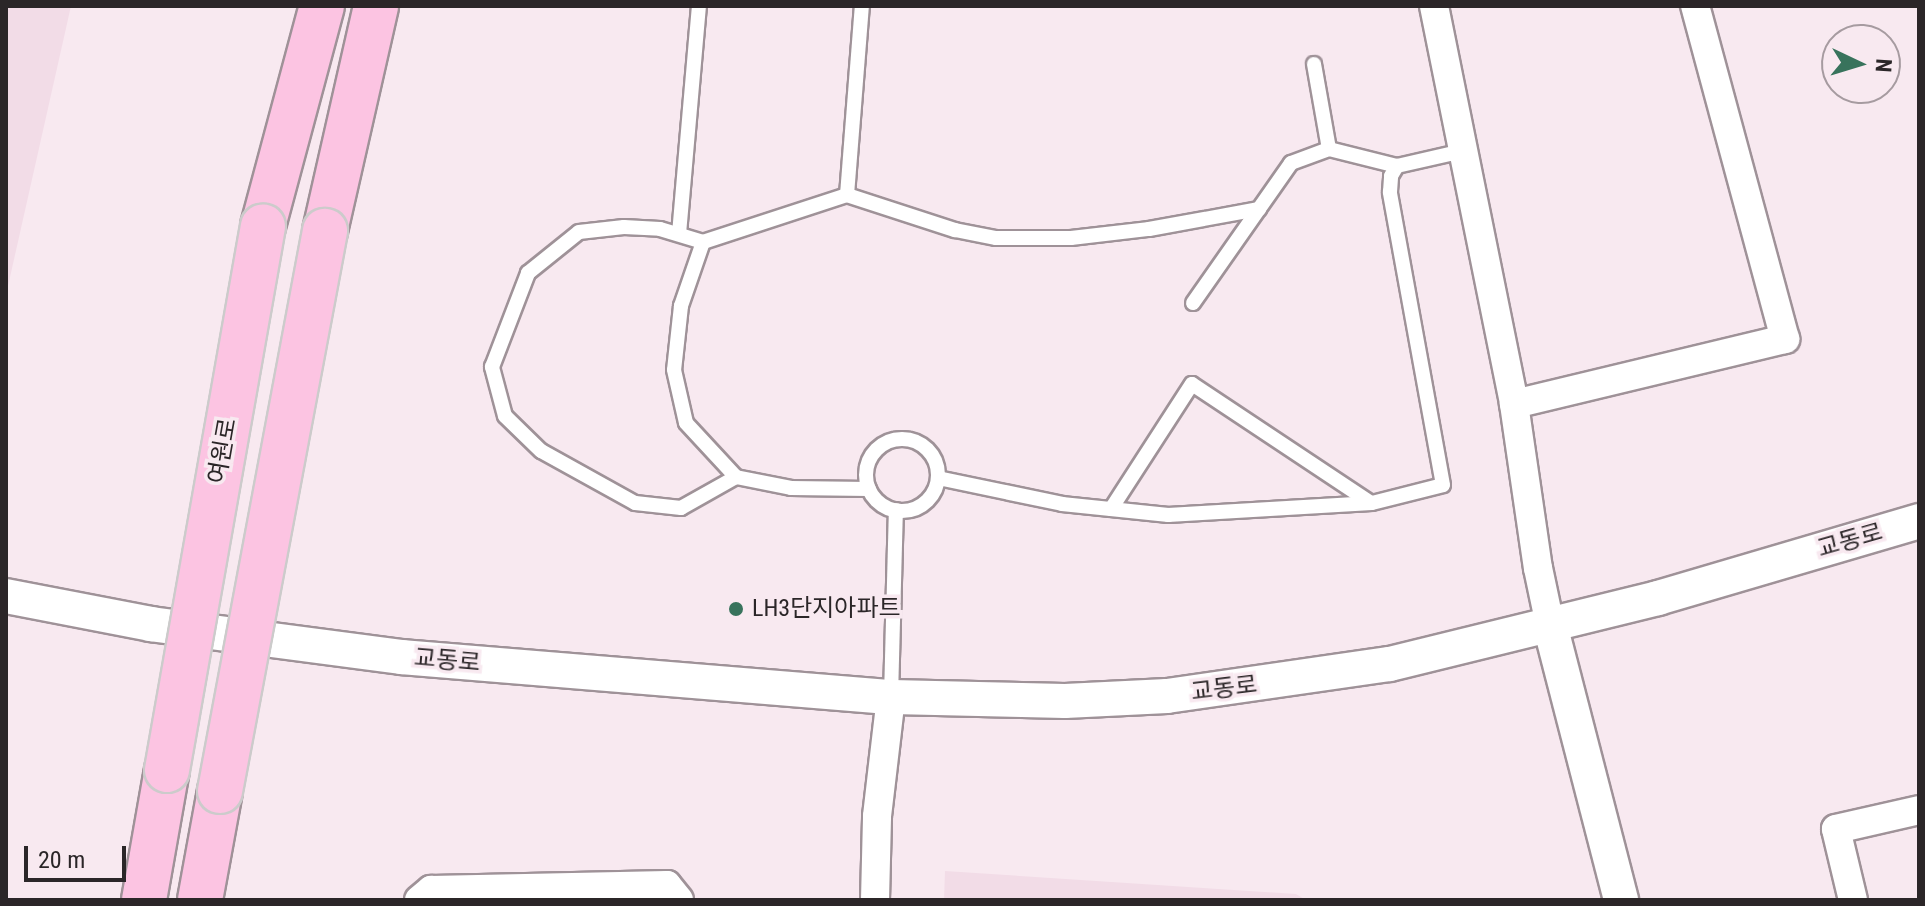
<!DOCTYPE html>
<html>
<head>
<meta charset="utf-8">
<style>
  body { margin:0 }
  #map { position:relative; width:1925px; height:906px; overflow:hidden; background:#f8e9f0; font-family:"Roboto Condensed","Noto Sans KR",sans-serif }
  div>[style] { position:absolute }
  .built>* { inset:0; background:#f2dce7 }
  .roads { filter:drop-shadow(2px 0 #9f9298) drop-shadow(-2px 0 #9f9298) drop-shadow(0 2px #9f9298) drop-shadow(0 -2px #9f9298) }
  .service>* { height:14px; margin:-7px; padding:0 7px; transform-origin:7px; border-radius:7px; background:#fff }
  .service>.ring { margin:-7px; padding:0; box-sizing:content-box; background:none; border:14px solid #fff; border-radius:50% }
  .minor>* { height:28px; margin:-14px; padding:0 14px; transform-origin:14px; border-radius:14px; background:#fff }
  .tertiary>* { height:34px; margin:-17px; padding:0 17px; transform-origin:17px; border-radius:17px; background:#fff }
  .trunk>* { height:44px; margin:-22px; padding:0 22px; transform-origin:22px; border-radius:22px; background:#fcc4e2 }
  .bridges { filter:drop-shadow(2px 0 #cccbcb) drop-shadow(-2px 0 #cccbcb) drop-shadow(0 2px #cccbcb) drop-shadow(0 -2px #cccbcb) }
  .trunk-bridge>* { height:44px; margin:-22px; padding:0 22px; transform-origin:22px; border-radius:22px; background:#fcc4e2 }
  .dots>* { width:22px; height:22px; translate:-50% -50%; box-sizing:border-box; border:4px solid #f8e9f0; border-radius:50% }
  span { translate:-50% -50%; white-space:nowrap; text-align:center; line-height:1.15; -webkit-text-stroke:7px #f8e9f0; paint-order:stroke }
  .street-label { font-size:24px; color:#2b2628 }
  .poi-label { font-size:24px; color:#2b2628 }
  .left { translate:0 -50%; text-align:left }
  .frame { position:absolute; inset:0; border:8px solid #2b2628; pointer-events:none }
  .north { position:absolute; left:1821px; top:24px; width:80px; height:80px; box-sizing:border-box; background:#f8e9f0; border:2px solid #a69ba0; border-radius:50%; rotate:94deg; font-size:22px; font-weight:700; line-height:32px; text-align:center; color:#2b2628 }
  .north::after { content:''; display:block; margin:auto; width:28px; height:36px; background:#38735c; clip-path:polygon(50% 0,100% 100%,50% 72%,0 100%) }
  .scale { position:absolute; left:24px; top:846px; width:102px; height:36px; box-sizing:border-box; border:4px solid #2b2628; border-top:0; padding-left:10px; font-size:24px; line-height:28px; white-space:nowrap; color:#2b2628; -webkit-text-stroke:6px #f8e9f0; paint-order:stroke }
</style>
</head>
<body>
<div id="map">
  <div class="built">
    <i style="clip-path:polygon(6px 6px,71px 6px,6px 295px)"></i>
    <i style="clip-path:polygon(945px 871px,1296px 894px,1306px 900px,944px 900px)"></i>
  </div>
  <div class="roads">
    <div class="service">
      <i style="left:1314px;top:64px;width:86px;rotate:80deg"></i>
      <i style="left:847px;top:195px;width:190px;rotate:-85.5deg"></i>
      <i style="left:679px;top:234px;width:229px;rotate:-85deg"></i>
      <i style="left:703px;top:242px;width:68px;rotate:109deg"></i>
      <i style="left:681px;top:306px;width:64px;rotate:96.2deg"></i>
      <i style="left:674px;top:370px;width:54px;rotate:77.2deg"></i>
      <i style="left:686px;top:423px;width:74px;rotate:47.2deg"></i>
      <i style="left:736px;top:477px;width:56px;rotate:11.3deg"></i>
      <i style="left:791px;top:488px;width:78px;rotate:0.7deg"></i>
      <i style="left:1193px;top:303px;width:171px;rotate:-55deg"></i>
      <i style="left:1291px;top:163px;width:40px;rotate:-20.2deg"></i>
      <i style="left:1329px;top:149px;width:70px;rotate:14deg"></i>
      <i class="ring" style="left:866px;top:439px;width:58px;height:58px"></i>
      <i style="left:736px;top:477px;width:63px;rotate:150.6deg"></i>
      <i style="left:681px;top:508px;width:46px;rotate:-173.8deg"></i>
      <i style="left:635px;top:503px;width:107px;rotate:-151deg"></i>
      <i style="left:541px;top:451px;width:50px;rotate:-135.8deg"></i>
      <i style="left:505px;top:416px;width:51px;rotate:-104.9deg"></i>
      <i style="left:492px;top:367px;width:101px;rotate:-69deg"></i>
      <i style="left:528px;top:273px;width:65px;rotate:-38.8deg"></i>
      <i style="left:579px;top:232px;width:45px;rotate:-6.3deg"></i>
      <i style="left:624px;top:227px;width:36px;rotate:3deg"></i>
      <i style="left:660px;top:229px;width:45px;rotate:16.8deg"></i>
      <i style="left:703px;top:242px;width:151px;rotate:-18.1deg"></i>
      <i style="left:847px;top:195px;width:114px;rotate:18deg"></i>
      <i style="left:955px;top:230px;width:42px;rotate:11deg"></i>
      <i style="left:996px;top:238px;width:75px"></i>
      <i style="left:1071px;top:238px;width:79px;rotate:-6.6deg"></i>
      <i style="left:1149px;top:229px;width:112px;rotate:-10.3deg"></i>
      <i style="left:938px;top:478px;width:127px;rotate:11.8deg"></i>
      <i style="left:1062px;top:504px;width:107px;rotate:5.9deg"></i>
      <i style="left:1168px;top:515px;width:204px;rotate:-3.4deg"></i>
      <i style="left:1372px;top:503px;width:73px;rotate:-14.2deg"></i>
      <i style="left:1443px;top:485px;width:298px;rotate:-100.3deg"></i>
      <i style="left:1390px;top:192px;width:16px;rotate:-86deg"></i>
      <i style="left:1391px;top:176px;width:12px;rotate:-59deg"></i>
      <i style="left:1397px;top:166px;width:68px;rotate:-12.8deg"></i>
      <i style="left:1111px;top:509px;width:149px;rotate:-57.1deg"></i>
      <i style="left:1192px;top:384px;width:215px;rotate:33.6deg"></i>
      <i style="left:891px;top:697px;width:187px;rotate:-88.5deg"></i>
    </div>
    <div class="minor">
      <i style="left:1434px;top:6px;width:406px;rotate:78.6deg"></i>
      <i style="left:1514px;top:404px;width:166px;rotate:81.7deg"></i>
      <i style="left:1538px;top:568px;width:58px;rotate:78.1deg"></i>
      <i style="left:1514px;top:404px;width:279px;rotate:-13.5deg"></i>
      <i style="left:1785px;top:339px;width:345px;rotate:-105.1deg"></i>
      <i style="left:419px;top:900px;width:16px;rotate:-40deg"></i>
      <i style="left:431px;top:890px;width:236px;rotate:-1.2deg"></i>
      <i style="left:667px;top:885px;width:19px;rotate:51deg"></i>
      <i style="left:875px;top:900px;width:84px;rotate:-88.6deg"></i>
      <i style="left:877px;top:816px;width:120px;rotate:-83.3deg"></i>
      <i style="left:1853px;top:900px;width:73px;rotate:-103.5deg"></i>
      <i style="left:1836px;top:829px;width:85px;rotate:-12.9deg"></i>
    </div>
    <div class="tertiary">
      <i style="left:6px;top:596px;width:148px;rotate:10.9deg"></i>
      <i style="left:151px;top:624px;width:252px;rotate:7.5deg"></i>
      <i style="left:401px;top:657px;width:492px;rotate:4.7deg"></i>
      <i style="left:891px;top:697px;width:174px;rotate:1.3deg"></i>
      <i style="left:1065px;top:701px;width:102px;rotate:-2.8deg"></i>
      <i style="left:1167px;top:696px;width:225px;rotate:-8.2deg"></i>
      <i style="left:1390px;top:664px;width:276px;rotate:-13.8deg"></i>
      <i style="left:1658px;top:598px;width:272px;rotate:-16.4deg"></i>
      <i style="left:1550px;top:625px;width:284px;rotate:75.5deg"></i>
    </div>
    <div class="trunk">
      <i style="left:263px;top:226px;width:228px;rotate:-75deg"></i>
      <i style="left:325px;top:231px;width:231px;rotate:-77.2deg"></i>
      <i style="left:144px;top:900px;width:132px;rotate:-80deg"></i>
      <i style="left:200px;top:900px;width:111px;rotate:-79.6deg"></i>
    </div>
  </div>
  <div class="bridges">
    <div class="trunk-bridge">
      <i style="left:167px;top:770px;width:552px;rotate:-79.99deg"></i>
      <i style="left:220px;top:791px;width:570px;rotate:-79.38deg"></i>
    </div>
  </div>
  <div class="dots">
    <i style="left:736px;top:609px;background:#38735c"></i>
  </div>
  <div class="street-label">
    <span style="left:223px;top:451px;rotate:-80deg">여원로</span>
    <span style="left:1850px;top:541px;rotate:-16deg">교동로</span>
    <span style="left:447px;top:661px;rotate:5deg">교동로</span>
    <span style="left:1224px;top:689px;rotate:-7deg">교동로</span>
  </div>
  <div class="poi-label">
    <span class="left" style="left:752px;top:609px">LH3단지아파트</span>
  </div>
  <div class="frame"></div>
  <div class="north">N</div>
  <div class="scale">20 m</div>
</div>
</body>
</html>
